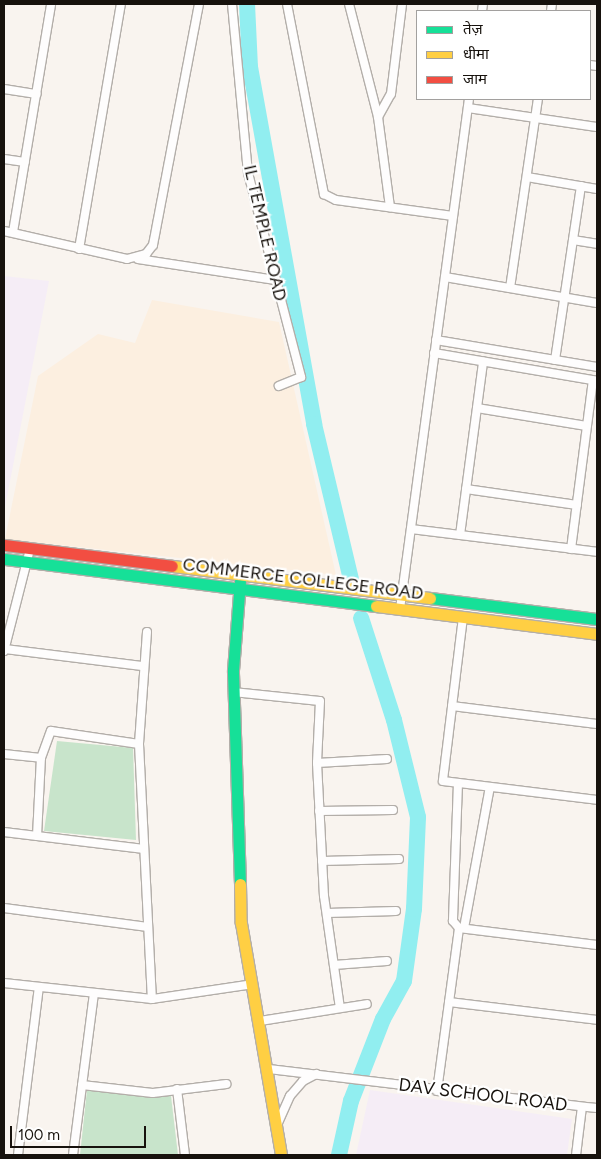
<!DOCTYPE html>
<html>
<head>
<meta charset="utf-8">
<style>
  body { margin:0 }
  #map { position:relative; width:601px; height:1159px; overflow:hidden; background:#f9f4ef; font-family:Figtree,"Noto Sans Devanagari",sans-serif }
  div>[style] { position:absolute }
  .built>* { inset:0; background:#fcefe0 }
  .education>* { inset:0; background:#f5edf6 }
  .green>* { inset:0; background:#c8e4cb }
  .river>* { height:16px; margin:-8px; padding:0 8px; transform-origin:8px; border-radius:8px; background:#91eef0 }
  .roads { filter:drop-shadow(1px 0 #b3aea9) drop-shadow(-1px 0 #b3aea9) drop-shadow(0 1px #b3aea9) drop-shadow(0 -1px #b3aea9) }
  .street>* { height:8px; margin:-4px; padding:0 4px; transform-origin:4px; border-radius:4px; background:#fefdfd }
  .fast>* { height:11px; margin:-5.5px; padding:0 5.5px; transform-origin:5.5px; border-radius:5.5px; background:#16e098 }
  .slow>* { height:11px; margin:-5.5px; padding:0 5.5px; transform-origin:5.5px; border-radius:5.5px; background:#ffcf43 }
  .jam>* { height:11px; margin:-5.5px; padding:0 5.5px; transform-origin:5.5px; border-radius:5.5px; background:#f24e42 }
  span { translate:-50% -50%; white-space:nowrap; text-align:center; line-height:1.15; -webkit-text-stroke:4.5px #fff; paint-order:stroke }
  .street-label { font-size:18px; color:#17120d }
  .frame { position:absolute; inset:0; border:5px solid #17120d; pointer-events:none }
  .legend { position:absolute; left:416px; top:10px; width:175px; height:90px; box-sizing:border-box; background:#fff; border:1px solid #a2a09e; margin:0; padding:6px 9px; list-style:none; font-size:15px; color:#17120d }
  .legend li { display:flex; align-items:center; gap:10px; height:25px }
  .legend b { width:25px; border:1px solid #a2a09e }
  .scale { position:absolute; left:10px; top:1126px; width:136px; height:22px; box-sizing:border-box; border:2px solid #17120d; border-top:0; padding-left:6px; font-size:15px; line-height:18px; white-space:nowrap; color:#17120d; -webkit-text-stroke:4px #fff; paint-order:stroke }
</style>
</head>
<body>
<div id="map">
  <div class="built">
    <i style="clip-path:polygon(152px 300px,279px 322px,336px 575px,5px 539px,38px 376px,98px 334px,135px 343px)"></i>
  </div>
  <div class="education">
    <i style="clip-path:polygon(4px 276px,49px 281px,4px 512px)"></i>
    <i style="clip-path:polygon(370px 1090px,572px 1119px,567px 1155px,356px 1155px)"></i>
  </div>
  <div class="green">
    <i style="clip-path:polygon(57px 741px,133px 748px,136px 840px,44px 831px)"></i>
    <i style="clip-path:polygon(87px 1090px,171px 1096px,178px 1155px,80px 1155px)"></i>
  </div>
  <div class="river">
    <i style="left:247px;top:4px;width:63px;rotate:87.3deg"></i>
    <i style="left:250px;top:67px;width:363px;rotate:79.8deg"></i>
    <i style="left:314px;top:424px;width:163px;rotate:76.6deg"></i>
    <i style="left:339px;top:1155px;width:55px;rotate:-77.5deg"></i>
    <i style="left:351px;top:1101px;width:88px;rotate:-68.7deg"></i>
    <i style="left:383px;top:1019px;width:43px;rotate:-61.1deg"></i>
    <i style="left:404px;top:981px;width:73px;rotate:-82.1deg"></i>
    <i style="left:414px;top:909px;width:92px;rotate:-87.5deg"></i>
    <i style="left:418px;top:817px;width:100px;rotate:-103.9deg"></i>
    <i style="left:394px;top:720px;width:107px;rotate:-107.9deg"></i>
  </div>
  <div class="roads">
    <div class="street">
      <i style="left:232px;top:4px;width:170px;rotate:84.6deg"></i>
      <i style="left:248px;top:173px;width:211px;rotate:75.4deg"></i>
      <i style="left:301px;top:377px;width:24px;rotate:158deg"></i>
      <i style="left:287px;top:4px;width:194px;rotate:79deg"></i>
      <i style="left:324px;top:194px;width:13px;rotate:27deg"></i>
      <i style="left:336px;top:200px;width:118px;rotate:7.8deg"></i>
      <i style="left:349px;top:4px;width:117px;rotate:75.6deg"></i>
      <i style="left:378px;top:117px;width:91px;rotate:82.4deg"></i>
      <i style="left:482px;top:11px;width:7px;rotate:-82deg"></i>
      <i style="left:551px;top:11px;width:7px;rotate:-82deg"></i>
      <i style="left:590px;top:65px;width:7px;rotate:8deg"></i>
      <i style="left:4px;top:89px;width:33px;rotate:9deg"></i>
      <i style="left:468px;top:108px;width:130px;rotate:8.4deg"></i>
      <i style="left:378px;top:117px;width:26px;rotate:-61deg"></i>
      <i style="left:391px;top:94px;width:91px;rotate:-83deg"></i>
      <i style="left:4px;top:159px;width:21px;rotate:8deg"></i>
      <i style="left:527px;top:177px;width:71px;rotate:9.7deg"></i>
      <i style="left:4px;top:231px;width:126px;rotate:12.8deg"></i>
      <i style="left:127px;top:259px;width:20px;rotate:-15deg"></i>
      <i style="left:146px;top:254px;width:11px;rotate:-52deg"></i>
      <i style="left:153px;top:245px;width:245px;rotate:-79.2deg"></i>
      <i style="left:13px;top:232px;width:231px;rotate:-80.5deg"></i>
      <i style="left:573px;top:240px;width:24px;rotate:9deg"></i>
      <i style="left:79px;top:249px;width:249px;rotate:-80.3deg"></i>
      <i style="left:138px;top:259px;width:139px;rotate:8.7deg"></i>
      <i style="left:445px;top:277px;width:154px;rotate:9.7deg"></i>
      <i style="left:510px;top:288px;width:191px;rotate:-81.6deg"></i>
      <i style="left:436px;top:340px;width:163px;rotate:9.5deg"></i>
      <i style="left:434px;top:353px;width:165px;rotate:9.7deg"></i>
      <i style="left:555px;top:360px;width:176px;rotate:-81.5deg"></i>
      <i style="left:477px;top:408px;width:111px;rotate:9.3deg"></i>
      <i style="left:466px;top:489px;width:112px;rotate:8.2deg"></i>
      <i style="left:411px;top:529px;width:187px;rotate:7deg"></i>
      <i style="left:460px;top:535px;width:175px;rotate:-82.4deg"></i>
      <i style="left:571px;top:549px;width:170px;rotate:-82.6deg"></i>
      <i style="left:400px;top:609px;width:515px;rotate:-82.3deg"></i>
      <i style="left:463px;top:617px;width:165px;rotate:97deg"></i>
      <i style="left:443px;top:781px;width:155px;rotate:7deg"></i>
      <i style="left:147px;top:632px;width:112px;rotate:94.1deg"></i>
      <i style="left:139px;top:744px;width:255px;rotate:87.1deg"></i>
      <i style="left:5px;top:649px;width:138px;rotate:7.1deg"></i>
      <i style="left:4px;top:651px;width:105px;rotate:-75.7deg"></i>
      <i style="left:233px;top:692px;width:87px;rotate:5.9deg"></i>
      <i style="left:320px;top:701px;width:62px;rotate:92.8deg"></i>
      <i style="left:317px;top:763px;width:133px;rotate:87deg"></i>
      <i style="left:324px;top:896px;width:113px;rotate:81.9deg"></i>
      <i style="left:452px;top:706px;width:146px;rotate:7.1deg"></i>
      <i style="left:4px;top:754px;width:37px;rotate:6deg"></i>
      <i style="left:317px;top:763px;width:70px;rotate:-3.3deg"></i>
      <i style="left:458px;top:783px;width:138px;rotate:92.1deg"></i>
      <i style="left:453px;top:921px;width:9px;rotate:49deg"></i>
      <i style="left:459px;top:928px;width:139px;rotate:7deg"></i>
      <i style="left:319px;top:811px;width:74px;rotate:-0.8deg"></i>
      <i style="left:4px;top:832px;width:141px;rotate:6.9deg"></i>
      <i style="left:37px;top:836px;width:78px;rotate:-87.1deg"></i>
      <i style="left:41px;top:758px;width:29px;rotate:-70deg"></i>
      <i style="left:51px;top:731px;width:89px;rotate:8.4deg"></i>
      <i style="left:322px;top:861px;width:77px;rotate:-1.5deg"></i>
      <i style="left:4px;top:908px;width:145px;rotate:7.5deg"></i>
      <i style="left:327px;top:913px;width:69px;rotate:-1.7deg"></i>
      <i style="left:464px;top:928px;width:143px;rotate:-79.6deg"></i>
      <i style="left:334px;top:965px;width:53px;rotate:-4.3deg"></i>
      <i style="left:4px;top:983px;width:149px;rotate:6.2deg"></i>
      <i style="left:152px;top:999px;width:102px;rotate:-8.4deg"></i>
      <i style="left:449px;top:1002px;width:149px;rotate:6.9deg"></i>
      <i style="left:260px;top:1021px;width:108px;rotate:-9deg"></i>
      <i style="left:269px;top:1069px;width:330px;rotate:6.8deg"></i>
      <i style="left:82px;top:1085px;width:71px;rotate:6.4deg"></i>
      <i style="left:153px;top:1093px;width:74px;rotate:-7deg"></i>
      <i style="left:177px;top:1089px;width:66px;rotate:83.1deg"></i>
      <i style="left:437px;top:1091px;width:164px;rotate:-82.3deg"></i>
      <i style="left:277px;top:1125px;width:32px;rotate:-66deg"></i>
      <i style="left:290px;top:1096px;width:20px;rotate:-49deg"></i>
      <i style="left:303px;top:1081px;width:15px;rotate:-28deg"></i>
      <i style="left:18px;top:1155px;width:169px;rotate:-82.9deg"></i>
      <i style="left:73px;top:1155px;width:162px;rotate:-82.6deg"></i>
      <i style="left:576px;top:1155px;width:48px;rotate:-82.9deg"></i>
    </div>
    <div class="fast">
      <i style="left:4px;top:559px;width:375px;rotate:7.2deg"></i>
      <i style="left:430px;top:598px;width:168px;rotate:7.2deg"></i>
      <i style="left:240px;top:884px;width:214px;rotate:-91.9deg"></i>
      <i style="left:233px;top:670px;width:89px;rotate:-85.5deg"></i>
    </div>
    <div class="slow">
      <i style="left:172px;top:566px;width:260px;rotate:7.1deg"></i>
      <i style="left:376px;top:606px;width:223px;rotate:7.2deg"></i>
      <i style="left:240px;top:884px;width:39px;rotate:89deg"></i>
      <i style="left:241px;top:923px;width:235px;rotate:80.2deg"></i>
    </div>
    <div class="jam">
      <i style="left:4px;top:545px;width:169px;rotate:7.1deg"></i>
    </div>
  </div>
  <div class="street-label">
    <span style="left:265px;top:233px;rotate:77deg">IL TEMPLE ROAD</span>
    <span style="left:303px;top:579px;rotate:7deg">COMMERCE COLLEGE ROAD</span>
    <span style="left:483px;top:1095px;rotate:7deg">DAV SCHOOL ROAD</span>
  </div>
  <div class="frame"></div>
  <ul class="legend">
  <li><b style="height:6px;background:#16e098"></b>तेज़</li>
  <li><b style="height:6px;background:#ffcf43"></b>धीमा</li>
  <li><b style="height:6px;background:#f24e42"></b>जाम</li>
  </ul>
  <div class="scale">100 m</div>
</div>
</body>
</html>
